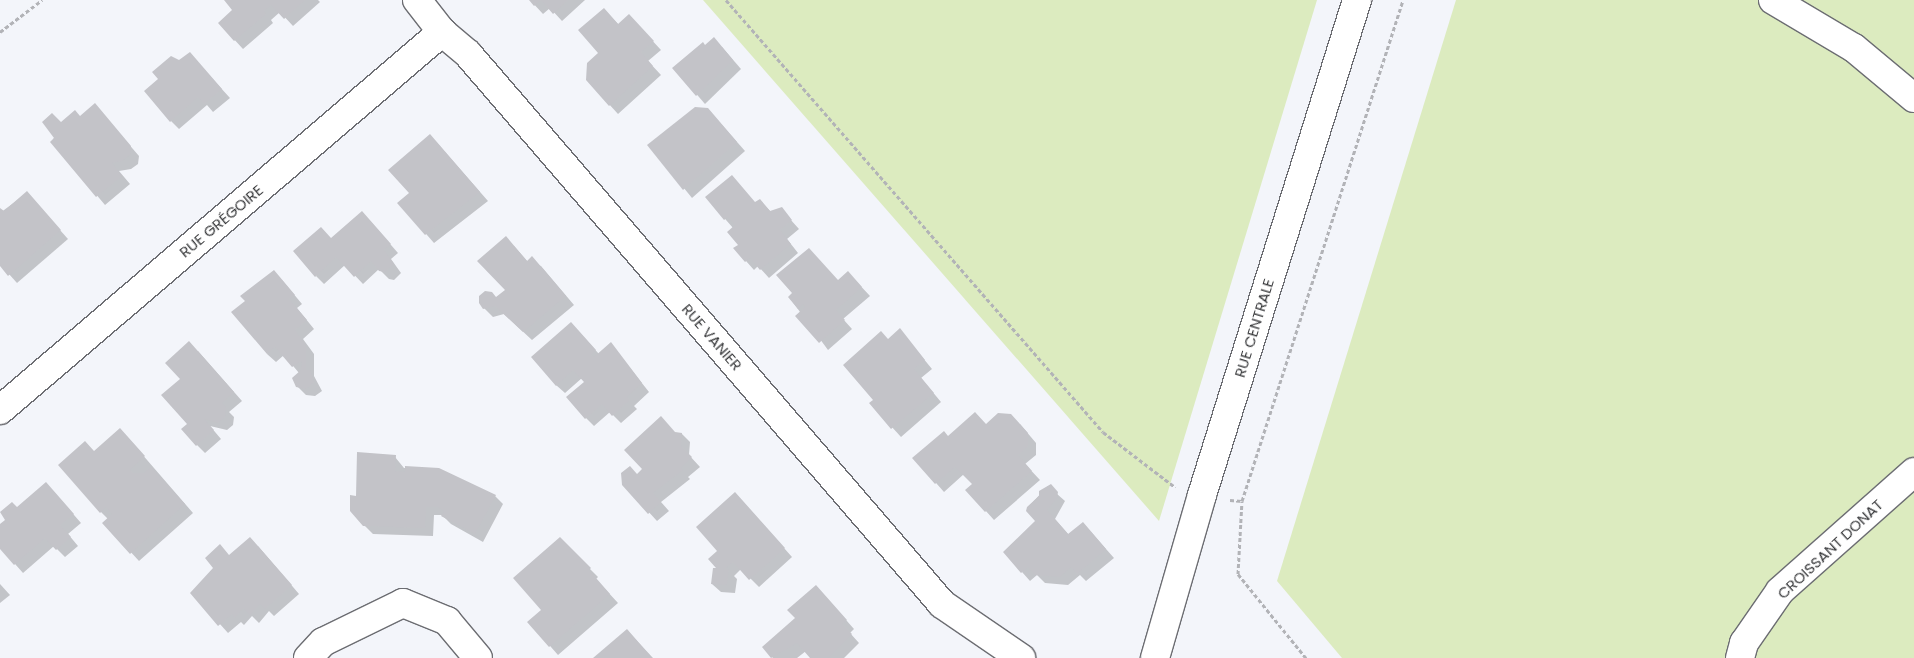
<!DOCTYPE html>
<html>
<head>
<meta charset="utf-8">
<style>
  body { margin:0 }
  #map { position:relative; width:1914px; height:658px; overflow:hidden; background:#f3f5fa; font-family:Poppins,sans-serif }
  div>[style] { position:absolute }
  .green>* { inset:0; background:#dcebbf }
  .shadow>* { inset:0; background:#0003 }
  .building>* { inset:0; background:#c3c3c8 }
  .path>* { height:3px; margin-top:-1.5px; transform-origin:0; background:repeating-linear-gradient(90deg,#b2b3b7 0 4px,transparent 0 6.5px) }
  .roads { filter:drop-shadow(1px 0 #6c6d72) drop-shadow(-1px 0 #6c6d72) drop-shadow(0 1px #6c6d72) drop-shadow(0 -1px #6c6d72) }
  .minor>* { height:28px; margin:-14px; padding:0 14px; transform-origin:14px; border-radius:14px; background:#fff }
  .tertiary>* { height:28px; margin:-14px; padding:0 14px; transform-origin:14px; border-radius:14px; background:#fff }
  span { translate:-50% -50%; white-space:nowrap; text-align:center; line-height:1.15; -webkit-text-stroke:4px #fff; paint-order:stroke }
  .street-label { font-size:15px; color:#363739 }
</style>
</head>
<body>
<div id="map">
  <div class="green">
    <i style="clip-path:polygon(703px 0,1317px 0,1159px 521px)"></i>
    <i style="clip-path:polygon(1456px 0,1914px 0,1914px 658px,1342px 658px,1277px 581px)"></i>
  </div>
  <div class="shadow">
    <i style="clip-path:polygon(226px 0,318px 0,320px 2px,293px 26px,280px 12px,271px 20px,273px 23px,243px 49px,219px 23px,234px 10px)"></i>
    <i style="clip-path:polygon(530px 0,585px 0,562px 21px,550px 8px,543px 14px)"></i>
    <i style="clip-path:polygon(604px 9px,619px 25px,637px 24px,661px 50px,648px 61px,661px 75px,618px 114px,587px 80px,599px 54px)"></i>
    <i style="clip-path:polygon(705px 47px,722px 47px,741px 69px,705px 104px,674px 68px)"></i>
    <i style="clip-path:polygon(190px 54px,230px 98px,213px 112px,207px 105px,179px 129px,171px 121px,179px 62px)"></i>
    <i style="clip-path:polygon(95px 105px,139px 156px,138px 164px,131px 169px,119px 171px,130px 184px,105px 205px,52px 142px,61px 123px,80px 117px)"></i>
    <i style="clip-path:polygon(696px 108px,708px 109px,745px 151px,692px 198px,649px 145px)"></i>
    <i style="clip-path:polygon(438px 144px,488px 201px,434px 243px,399px 203px,410px 193px)"></i>
    <i style="clip-path:polygon(27px 193px,68px 239px,17px 283px,0 264px,0 213px)"></i>
    <i style="clip-path:polygon(706px 197px,756px 203px,760px 200px,771px 212px,781px 209px,799px 229px,787px 239px,798px 253px,769px 278px,758px 266px,754px 270px,746px 261px,733px 228px)"></i>
    <i style="clip-path:polygon(370px 221px,398px 253px,391px 259px,401px 273px,394px 280px,389px 279px,379px 269px,363px 284px,345px 265px,324px 284px,316px 276px,331px 240px)"></i>
    <i style="clip-path:polygon(514px 246px,528px 262px,541px 266px,574px 305px,532px 340px,504px 314px,493px 317px,484px 308px,507px 290px)"></i>
    <i style="clip-path:polygon(282px 280px,302px 304px,297px 308px,314px 329px,303px 339px,314px 354px,314px 376px,322px 391px,315px 396px,306px 395px,297px 386px,299px 373px,284px 355px,276px 362px,267px 354px)"></i>
    <i style="clip-path:polygon(856px 281px,870px 296px,843px 319px,852px 329px,828px 350px,789px 297px,838px 282px)"></i>
    <i style="clip-path:polygon(900px 330px,932px 369px,921px 378px,941px 402px,901px 437px,870px 403px,874px 400px,889px 340px)"></i>
    <i style="clip-path:polygon(579px 332px,599px 354px,611px 344px,649px 392px,634px 406px,637px 409px,621px 423px,610px 412px,594px 426px,586px 418px,585px 382px,582px 378px,565px 393px,556px 385px)"></i>
    <i style="clip-path:polygon(198px 351px,242px 401px,229px 412px,234px 417px,233px 425px,227px 430px,210px 426px,221px 439px,205px 453px,197px 445px,188px 424px,181px 379px)"></i>
    <i style="clip-path:polygon(1020px 424px,1036px 443px,1036px 455px,1025px 464px,1040px 480px,994px 520px,967px 490px,974px 484px,964px 474px,944px 492px,914px 458px,948px 437px,986px 426px)"></i>
    <i style="clip-path:polygon(676px 433px,682px 434px,690px 442px,689px 455px,700px 467px,688px 477px,690px 479px,661px 502px,669px 511px,657px 521px,623px 484px,637px 475px)"></i>
    <i style="clip-path:polygon(128px 438px,193px 513px,139px 561px,104px 523px,108px 519px,101px 512px,94px 453px)"></i>
    <i style="clip-path:polygon(395px 457px,404px 468px,439px 469px,495px 496px,503px 504px,483px 542px,451px 524px,442px 515px,434px 515px,433px 536px,373px 534px,364px 525px,357px 497px)"></i>
    <i style="clip-path:polygon(1048px 486px,1065px 501px,1055px 519px,1069px 535px,1091px 532px,1114px 558px,1086px 581px,1080px 575px,1068px 585px,1045px 583px,1037px 575px,1030px 581px,1022px 572px,1036px 522px,1028px 507px)"></i>
    <i style="clip-path:polygon(54px 492px,81px 523px,68px 534px,78px 546px,65px 557px,54px 546px,23px 573px,0 547px,0 526px,17px 508px)"></i>
    <i style="clip-path:polygon(743px 502px,792px 557px,759px 587px,741px 569px,734px 576px,737px 579px,735px 593px,721px 592px,712px 584px,719px 570px,718px 551px)"></i>
    <i style="clip-path:polygon(560px 539px,598px 577px,596px 579px,618px 603px,558px 655px,529px 622px,543px 610px)"></i>
    <i style="clip-path:polygon(258px 546px,299px 594px,274px 616px,269px 611px,259px 623px,252px 616px,244px 625px,241px 622px,228px 633px,192px 593px,230px 556px)"></i>
    <i style="clip-path:polygon(0 584px,10px 595px,0 603px)"></i>
    <i style="clip-path:polygon(824px 595px,854px 629px,850px 633px,859px 643px,844px 658px,812px 658px,806px 651px,797px 658px,773px 658px,763px 647px)"></i>
    <i style="clip-path:polygon(627px 630px,653px 658px,595px 658px)"></i>
  </div>
  <div class="building">
    <i style="clip-path:polygon(224px 0,305px 0,284px 19px,271px 5px,264px 11px,266px 14px,234px 41px,218px 23px,232px 10px)"></i>
    <i style="clip-path:polygon(529px 0,568px 0,553px 14px,541px 0,534px 6px)"></i>
    <i style="clip-path:polygon(604px 8px,618px 24px,629px 14px,654px 41px,641px 52px,653px 66px,609px 106px,586px 80px,587px 63px,598px 53px,578px 30px)"></i>
    <i style="clip-path:polygon(714px 37px,733px 60px,696px 96px,672px 68px,703px 42px,705px 45px)"></i>
    <i style="clip-path:polygon(190px 52px,222px 89px,204px 104px,198px 97px,170px 122px,144px 91px,158px 79px,152px 72px,171px 56px,179px 60px)"></i>
    <i style="clip-path:polygon(95px 103px,131px 146px,130px 155px,122px 161px,112px 163px,122px 176px,96px 197px,50px 142px,54px 138px,42px 122px,52px 113px,61px 122px,75px 110px,80px 116px)"></i>
    <i style="clip-path:polygon(695px 107px,708px 108px,737px 142px,683px 190px,647px 145px)"></i>
    <i style="clip-path:polygon(430px 134px,480px 192px,425px 235px,397px 203px,409px 193px,388px 170px)"></i>
    <i style="clip-path:polygon(732px 175px,755px 202px,760px 199px,770px 211px,782px 207px,792px 220px,780px 230px,791px 244px,760px 270px,750px 258px,745px 262px,733px 248px,738px 245px,727px 232px,735px 225px,728px 217px,724px 220px,705px 197px)"></i>
    <i style="clip-path:polygon(27px 191px,61px 230px,8px 276px,0 266px,0 208px,4px 211px)"></i>
    <i style="clip-path:polygon(362px 211px,391px 244px,384px 250px,394px 264px,385px 272px,379px 271px,371px 261px,354px 277px,336px 257px,315px 277px,293px 251px,321px 227px,331px 238px)"></i>
    <i style="clip-path:polygon(506px 236px,527px 261px,532px 256px,566px 296px,523px 332px,495px 306px,483px 309px,479px 303px,479px 296px,485px 291px,492px 292px,496px 297px,505px 290px,477px 261px)"></i>
    <i style="clip-path:polygon(809px 248px,838px 280px,848px 271px,862px 287px,836px 310px,845px 320px,819px 343px,795px 316px,805px 307px,803px 304px,798px 309px,788px 297px,792px 293px,776px 275px)"></i>
    <i style="clip-path:polygon(274px 270px,295px 295px,289px 299px,307px 320px,295px 330px,306px 345px,306px 370px,310px 370px,314px 382px,306px 389px,296px 387px,292px 378px,301px 370px,302px 361px,292px 367px,275px 347px,267px 354px,231px 312px,245px 301px,240px 296px)"></i>
    <i style="clip-path:polygon(571px 322px,596px 350px,591px 355px,594px 357px,611px 342px,642px 383px,627px 397px,630px 400px,612px 416px,602px 404px,585px 419px,566px 397px,584px 382px,573px 370px,556px 386px,531px 357px)"></i>
    <i style="clip-path:polygon(900px 328px,925px 360px,914px 369px,934px 393px,891px 429px,869px 403px,873px 400px,843px 365px,881px 331px,888px 339px)"></i>
    <i style="clip-path:polygon(189px 341px,234px 392px,222px 403px,226px 407px,225px 417px,218px 423px,204px 419px,214px 430px,196px 446px,181px 429px,187px 424px,161px 395px,180px 379px,165px 363px)"></i>
    <i style="clip-path:polygon(975px 412px,986px 424px,998px 413px,1011px 414px,1028px 433px,1028px 446px,1018px 455px,1032px 471px,985px 512px,965px 490px,972px 484px,955px 467px,935px 484px,912px 458px,944px 431px,948px 436px)"></i>
    <i style="clip-path:polygon(661px 416px,675px 432px,682px 433px,681px 446px,692px 457px,681px 468px,683px 470px,653px 493px,661px 502px,648px 514px,622px 485px,621px 473px,630px 466px,637px 474px,642px 469px,624px 450px)"></i>
    <i style="clip-path:polygon(120px 428px,145px 456px,130px 470px,133px 473px,144px 473px,151px 467px,185px 504px,130px 554px,102px 523px,112px 514px,106px 507px,100px 513px,58px 465px,85px 441px,94px 451px)"></i>
    <i style="clip-path:polygon(357px 452px,396px 455px,395px 471px,405px 472px,405px 466px,439px 468px,496px 495px,475px 534px,441px 516px,444px 511px,438px 507px,426px 507px,425px 528px,363px 526px,350px 511px,350px 495px,356px 496px)"></i>
    <i style="clip-path:polygon(46px 482px,74px 514px,60px 525px,71px 537px,56px 550px,45px 538px,14px 565px,0 549px,0 524px,5px 520px,0 512px,12px 502px,17px 507px)"></i>
    <i style="clip-path:polygon(1051px 484px,1058px 492px,1057px 498px,1047px 510px,1068px 534px,1083px 522px,1106px 549px,1077px 574px,1071px 567px,1060px 577px,1035px 575px,1028px 567px,1021px 573px,1003px 552px,1035px 521px,1026px 511px,1027px 507px,1039px 496px,1039px 491px)"></i>
    <i style="clip-path:polygon(735px 492px,785px 548px,749px 580px,733px 562px,725px 569px,729px 569px,727px 585px,711px 584px,713px 568px,716px 568px,708px 559px,717px 551px,696px 527px)"></i>
    <i style="clip-path:polygon(250px 537px,292px 585px,265px 609px,260px 604px,250px 615px,243px 608px,235px 618px,232px 614px,218px 626px,190px 593px,213px 568px,205px 558px,220px 544px,229px 555px)"></i>
    <i style="clip-path:polygon(560px 537px,591px 568px,589px 570px,610px 594px,549px 647px,527px 622px,541px 610px,513px 578px)"></i>
    <i style="clip-path:polygon(816px 585px,847px 620px,842px 624px,852px 634px,828px 658px,810px 658px,797px 643px,771px 658px,762px 647px,795px 618px,787px 610px)"></i>
    <i style="clip-path:polygon(627px 629px,652px 658px,593px 658px)"></i>
  </div>
  <div class="path">
    <i style="left:726px;top:0;width:573px;rotate:48.89deg"></i>
    <i style="left:1103px;top:432px;width:91px;rotate:37.4deg"></i>
    <i style="left:0;top:32px;width:53px;rotate:-37.3deg"></i>
    <i style="left:1230px;top:500px;width:12px;rotate:5deg"></i>
    <i style="left:1306px;top:658px;width:108px;rotate:-129deg"></i>
    <i style="left:1238px;top:574px;width:73px;rotate:-86.9deg"></i>
    <i style="left:1242px;top:501px;width:526px;rotate:-72.18deg"></i>
  </div>
  <div class="roads">
    <div class="minor">
      <i style="left:417px;top:0;width:41px;rotate:52deg"></i>
      <i style="left:442px;top:32px;width:34px;rotate:40deg"></i>
      <i style="left:468px;top:54px;width:726px;rotate:49.24deg"></i>
      <i style="left:942px;top:604px;width:96px;rotate:34.4deg"></i>
      <i style="left:1773px;top:0;width:94px;rotate:30.7deg"></i>
      <i style="left:1854px;top:48px;width:78px;rotate:39.8deg"></i>
      <i style="left:0;top:410px;width:582px;rotate:-40.54deg"></i>
      <i style="left:308px;top:658px;width:22px;rotate:-47deg"></i>
      <i style="left:323px;top:642px;width:89px;rotate:-26deg"></i>
      <i style="left:403px;top:603px;width:48px;rotate:22.2deg"></i>
      <i style="left:447px;top:621px;width:48px;rotate:50deg"></i>
      <i style="left:1740px;top:658px;width:16px;rotate:-75deg"></i>
      <i style="left:1744px;top:643px;width:63px;rotate:-55.3deg"></i>
      <i style="left:1780px;top:591px;width:179px;rotate:-41.6deg"></i>
    </div>
    <div class="tertiary">
      <i style="left:1155px;top:658px;width:170px;rotate:-73.9deg"></i>
      <i style="left:1202px;top:495px;width:519px;rotate:-72.61deg"></i>
    </div>
  </div>
  <div class="street-label">
    <span style="left:221px;top:221px;rotate:-40deg">RUE GRÉGOIRE</span>
    <span style="left:1254px;top:328px;rotate:-73deg">RUE CENTRALE</span>
    <span style="left:712px;top:337px;rotate:49deg">RUE VANIER</span>
    <span style="left:1830px;top:549px;rotate:-43deg">CROISSANT DONAT</span>
  </div>
</div>
</body>
</html>
